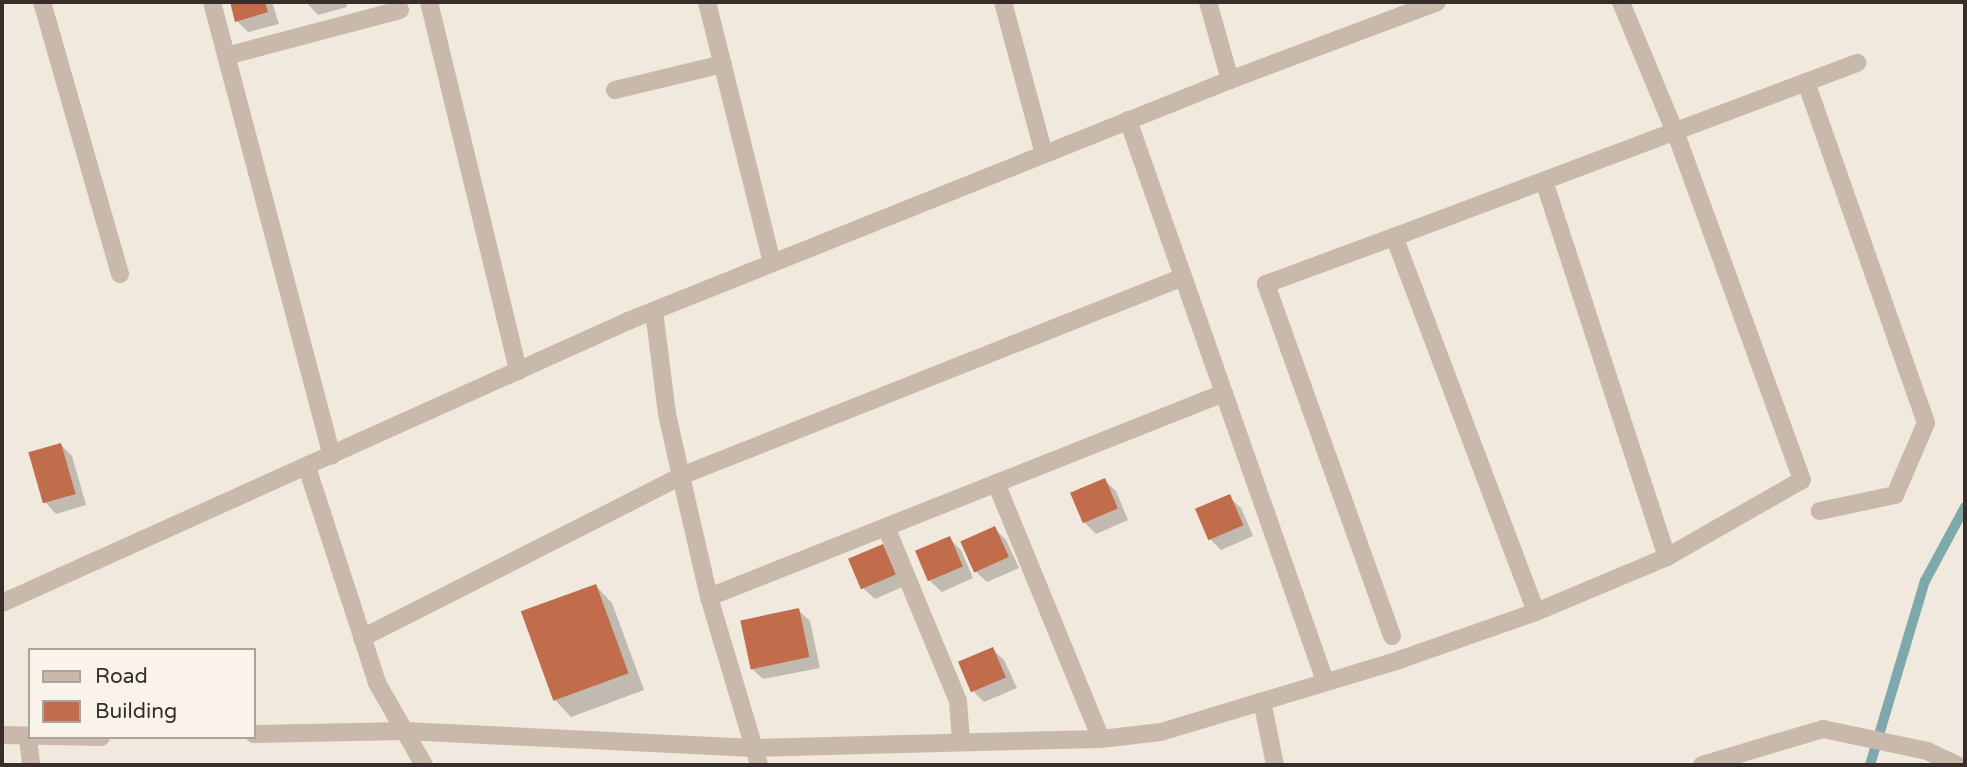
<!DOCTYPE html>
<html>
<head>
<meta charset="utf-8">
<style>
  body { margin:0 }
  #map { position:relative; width:1967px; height:767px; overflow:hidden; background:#f1e9dd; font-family:"Varela Round",sans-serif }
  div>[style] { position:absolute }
  .shadow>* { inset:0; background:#0003 }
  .stream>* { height:10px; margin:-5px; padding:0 5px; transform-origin:5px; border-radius:5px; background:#7da9ad }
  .building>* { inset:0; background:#c16d4c; transform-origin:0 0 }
  .minor>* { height:18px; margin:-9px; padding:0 9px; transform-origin:9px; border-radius:9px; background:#c9b9aa }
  span { translate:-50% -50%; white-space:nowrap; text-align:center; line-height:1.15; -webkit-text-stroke:7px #f9f3ea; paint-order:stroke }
  .frame { position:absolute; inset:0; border:4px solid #372e29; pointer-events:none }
  .legend { position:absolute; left:28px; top:648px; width:228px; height:91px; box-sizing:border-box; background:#f9f3ea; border:2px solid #aba49d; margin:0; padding:9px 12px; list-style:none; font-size:21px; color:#372e29 }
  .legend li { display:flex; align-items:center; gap:14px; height:35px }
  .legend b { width:35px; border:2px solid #aba49d }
</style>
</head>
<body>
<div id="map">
  <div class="shadow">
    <i style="clip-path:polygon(231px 2px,272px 2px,279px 24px,248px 32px,237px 21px)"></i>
    <i style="clip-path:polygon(306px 2px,346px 2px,347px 7px,318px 15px)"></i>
    <i style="clip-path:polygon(61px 445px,72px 456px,86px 505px,56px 514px,45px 502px)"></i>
    <i style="clip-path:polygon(1104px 480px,1116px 491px,1128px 520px,1096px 534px,1085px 523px)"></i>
    <i style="clip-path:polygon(1229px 497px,1241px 508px,1253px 536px,1221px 550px,1210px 539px)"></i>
    <i style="clip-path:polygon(995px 529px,1006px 540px,1019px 568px,987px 582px,975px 571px)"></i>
    <i style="clip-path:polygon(949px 538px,961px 550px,973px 578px,942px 592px,930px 581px)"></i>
    <i style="clip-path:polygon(883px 546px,894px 557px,907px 585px,875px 599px,863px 588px)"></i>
    <i style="clip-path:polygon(596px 586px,612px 603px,644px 690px,571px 717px,555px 700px,523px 613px)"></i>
    <i style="clip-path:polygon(798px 610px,810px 621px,820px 668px,763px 679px,751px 668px)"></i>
    <i style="clip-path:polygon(992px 649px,1004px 660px,1017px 688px,984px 702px,973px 691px)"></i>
  </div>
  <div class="stream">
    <i style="left:1870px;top:765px;width:192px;rotate:-73.4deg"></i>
    <i style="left:1925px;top:581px;width:84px;rotate:-61.6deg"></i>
  </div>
  <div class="building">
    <i style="clip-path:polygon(230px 2px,265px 2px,268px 12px,235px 22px)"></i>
    <i style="left:61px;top:443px;width:53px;height:34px;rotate:74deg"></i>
    <i style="left:1105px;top:478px;width:33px;height:38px;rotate:67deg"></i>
    <i style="left:1230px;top:494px;width:34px;height:38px;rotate:67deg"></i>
    <i style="left:995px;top:526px;width:34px;height:38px;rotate:66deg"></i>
    <i style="left:950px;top:536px;width:33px;height:38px;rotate:67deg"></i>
    <i style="left:883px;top:544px;width:33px;height:38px;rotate:67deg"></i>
    <i style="left:596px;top:584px;width:95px;height:80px;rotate:70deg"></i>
    <i style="left:799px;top:608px;width:50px;height:60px;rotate:78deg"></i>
    <i style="left:993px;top:647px;width:33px;height:38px;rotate:67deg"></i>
  </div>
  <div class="minor">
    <i style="left:42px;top:2px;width:283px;rotate:74deg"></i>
    <i style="left:212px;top:2px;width:469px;rotate:75.2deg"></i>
    <i style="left:429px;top:2px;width:380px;rotate:76.4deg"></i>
    <i style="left:707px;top:2px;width:269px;rotate:76deg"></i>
    <i style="left:1003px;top:2px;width:157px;rotate:74.9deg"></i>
    <i style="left:1208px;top:2px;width:81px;rotate:74.2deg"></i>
    <i style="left:226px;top:56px;width:180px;rotate:-14.8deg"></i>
    <i style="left:1806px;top:82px;width:361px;rotate:70.6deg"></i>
    <i style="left:1926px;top:423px;width:78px;rotate:113.3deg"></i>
    <i style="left:1895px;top:495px;width:77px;rotate:168deg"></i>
    <i style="left:615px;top:90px;width:111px;rotate:-13.5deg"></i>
    <i style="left:1128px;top:120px;width:595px;rotate:70.65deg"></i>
    <i style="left:1544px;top:181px;width:396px;rotate:71.9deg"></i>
    <i style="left:654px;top:311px;width:104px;rotate:82.8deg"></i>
    <i style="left:667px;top:414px;width:64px;rotate:77.3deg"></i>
    <i style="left:681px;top:476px;width:124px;rotate:77deg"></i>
    <i style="left:709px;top:597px;width:175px;rotate:73.4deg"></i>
    <i style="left:307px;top:467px;width:227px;rotate:72deg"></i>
    <i style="left:377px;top:683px;width:95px;rotate:60.2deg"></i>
    <i style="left:996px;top:483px;width:277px;rotate:67.7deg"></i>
    <i style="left:1101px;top:739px;width:60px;rotate:-6.7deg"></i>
    <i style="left:1161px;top:732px;width:249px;rotate:-16.8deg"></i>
    <i style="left:1399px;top:660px;width:145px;rotate:-19.3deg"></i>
    <i style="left:1536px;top:612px;width:142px;rotate:-22.8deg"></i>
    <i style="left:1667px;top:557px;width:155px;rotate:-29.7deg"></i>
    <i style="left:1802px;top:480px;width:370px;rotate:-110deg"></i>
    <i style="left:1675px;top:132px;width:141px;rotate:-112.6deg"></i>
    <i style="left:886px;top:527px;width:188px;rotate:67.5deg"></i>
    <i style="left:958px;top:701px;width:40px;rotate:85.7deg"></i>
    <i style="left:709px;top:597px;width:554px;rotate:-21.61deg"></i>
    <i style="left:2px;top:603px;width:687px;rotate:-24.25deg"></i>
    <i style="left:628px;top:321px;width:648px;rotate:-21.82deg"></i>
    <i style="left:1230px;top:80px;width:221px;rotate:-20.6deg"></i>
    <i style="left:1536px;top:612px;width:401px;rotate:-110.7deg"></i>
    <i style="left:1394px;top:237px;width:495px;rotate:-20.6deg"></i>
    <i style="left:1392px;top:636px;width:374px;rotate:-109.7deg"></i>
    <i style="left:1266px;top:284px;width:136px;rotate:-20.2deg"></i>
    <i style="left:362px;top:638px;width:358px;rotate:-26.9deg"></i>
    <i style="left:681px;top:476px;width:540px;rotate:-21.62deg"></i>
    <i style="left:1262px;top:701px;width:65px;rotate:78.5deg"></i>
    <i style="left:254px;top:734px;width:151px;rotate:-1.1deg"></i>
    <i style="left:405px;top:731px;width:348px;rotate:2.8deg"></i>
    <i style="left:753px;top:748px;width:348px;rotate:-1.5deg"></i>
    <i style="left:2px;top:735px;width:99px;rotate:1.2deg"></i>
    <i style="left:28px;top:739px;width:26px;rotate:83deg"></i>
    <i style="left:1702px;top:765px;width:126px;rotate:-16.6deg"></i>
    <i style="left:1823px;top:729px;width:106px;rotate:11.9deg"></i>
    <i style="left:1927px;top:751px;width:33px;rotate:25deg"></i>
  </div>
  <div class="frame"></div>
  <ul class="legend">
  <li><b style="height:9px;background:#c9b9aa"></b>Road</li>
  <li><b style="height:19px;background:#c16d4c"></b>Building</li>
  </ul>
</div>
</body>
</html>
